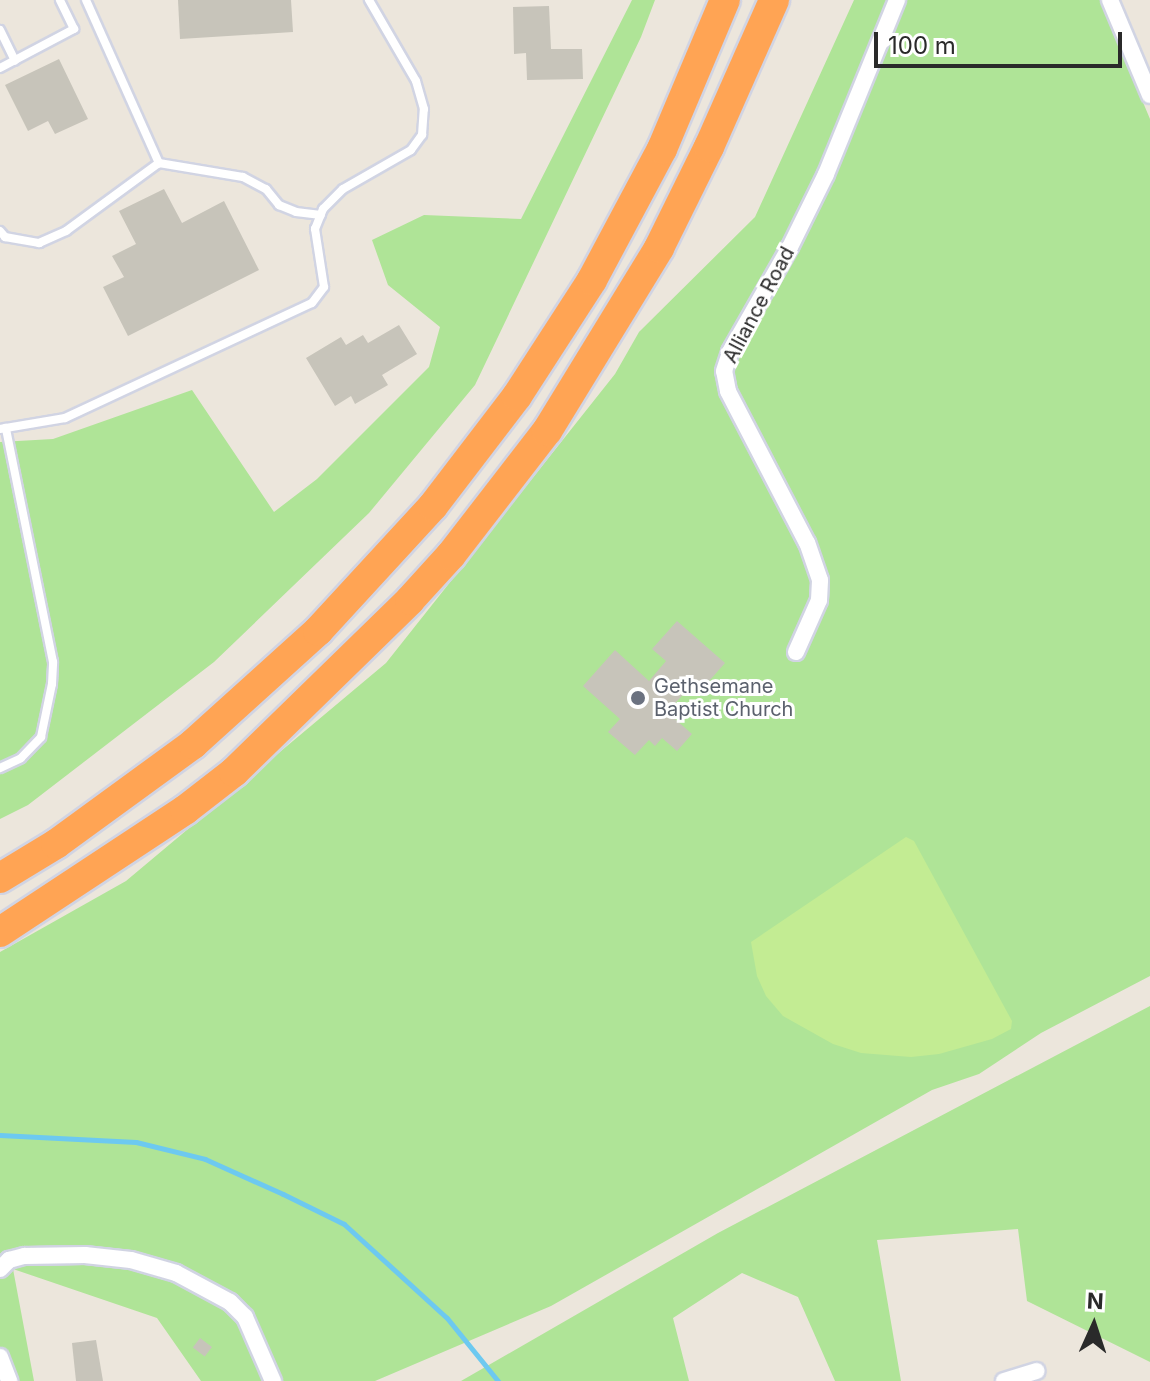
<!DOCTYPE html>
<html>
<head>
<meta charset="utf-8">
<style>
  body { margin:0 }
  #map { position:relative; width:1150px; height:1381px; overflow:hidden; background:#ece6dc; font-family:Inter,sans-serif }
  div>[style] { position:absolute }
  .green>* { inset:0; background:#afe497 }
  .pitch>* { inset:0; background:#c3ec93 }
  .stream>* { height:5px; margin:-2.5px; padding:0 2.5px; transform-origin:2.5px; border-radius:2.5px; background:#6dc9f0 }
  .building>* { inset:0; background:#c7c4ba; transform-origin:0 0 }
  .roads { filter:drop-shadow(2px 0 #d1d4e3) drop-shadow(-2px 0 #d1d4e3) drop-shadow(0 2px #d1d4e3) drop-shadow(0 -2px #d1d4e3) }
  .service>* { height:8px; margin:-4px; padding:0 4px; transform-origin:4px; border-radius:4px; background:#fff }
  .minor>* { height:16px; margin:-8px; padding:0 8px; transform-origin:8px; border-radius:8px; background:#fff }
  .motorway>* { height:30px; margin:-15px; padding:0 15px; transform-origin:15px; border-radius:15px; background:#ffa454 }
  .dots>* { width:22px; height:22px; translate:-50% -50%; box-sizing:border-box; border:4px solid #fff; border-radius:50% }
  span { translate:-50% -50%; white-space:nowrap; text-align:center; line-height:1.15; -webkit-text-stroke:6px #fff; paint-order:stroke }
  .street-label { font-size:20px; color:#2a2a2a }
  .worship-label { font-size:20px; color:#5b616d }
  .left { translate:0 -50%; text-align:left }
  .north { position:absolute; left:1054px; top:1285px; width:80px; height:80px; -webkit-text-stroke:6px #fff; paint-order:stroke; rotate:3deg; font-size:22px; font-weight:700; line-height:32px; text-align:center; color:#2a2a2a }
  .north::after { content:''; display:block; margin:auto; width:28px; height:36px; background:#2a2a2a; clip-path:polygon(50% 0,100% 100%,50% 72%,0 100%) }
  .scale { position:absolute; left:874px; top:32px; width:248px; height:36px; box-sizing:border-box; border:4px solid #2a2a2a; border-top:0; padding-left:10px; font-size:24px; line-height:28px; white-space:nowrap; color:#2a2a2a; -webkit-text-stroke:6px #fff; paint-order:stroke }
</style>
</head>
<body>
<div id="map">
  <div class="green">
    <i style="clip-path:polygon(632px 0,655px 0,641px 37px,475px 385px,369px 513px,214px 662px,28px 805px,0 819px,0 442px,53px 439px,192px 390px,274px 512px,317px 479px,429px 367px,440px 327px,388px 285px,372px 240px,424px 215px,521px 219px)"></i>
    <i style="clip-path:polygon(854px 0,1100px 0,1150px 119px,1150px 976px,1041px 1033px,979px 1074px,932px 1090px,551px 1306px,375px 1381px,201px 1381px,157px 1318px,13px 1269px,34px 1381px,0 1381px,0 952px,126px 881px,386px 663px,615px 374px,639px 332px,755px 217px)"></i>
    <i style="clip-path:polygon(1150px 1006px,1150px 1362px,1027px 1301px,1018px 1229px,877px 1240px,901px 1381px,835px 1381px,798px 1297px,742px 1273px,673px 1318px,689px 1381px,461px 1381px,718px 1233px)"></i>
  </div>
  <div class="pitch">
    <i style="clip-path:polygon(906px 837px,914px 841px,1012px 1021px,1011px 1029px,992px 1039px,939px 1054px,911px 1057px,861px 1053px,833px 1044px,783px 1016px,766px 996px,757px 976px,751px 942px)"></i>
  </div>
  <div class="stream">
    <i style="left:0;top:1135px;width:136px;rotate:2.9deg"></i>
    <i style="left:136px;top:1142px;width:71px;rotate:13.8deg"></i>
    <i style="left:205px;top:1159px;width:85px;rotate:24.2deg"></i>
    <i style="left:283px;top:1194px;width:68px;rotate:26.2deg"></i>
    <i style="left:344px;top:1224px;width:139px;rotate:42.4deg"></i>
    <i style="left:447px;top:1318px;width:81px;rotate:51deg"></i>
  </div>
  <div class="building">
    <i style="clip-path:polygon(178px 0,291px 0,293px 32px,180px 39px)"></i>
    <i style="clip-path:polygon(549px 6px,551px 49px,582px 49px,583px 79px,527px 80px,526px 53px,514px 54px,513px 7px)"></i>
    <i style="clip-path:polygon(59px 59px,88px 119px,55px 134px,48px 121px,28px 131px,5px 85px)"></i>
    <i style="clip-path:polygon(164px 189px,182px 223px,224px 201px,259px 270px,128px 336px,103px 287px,124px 277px,112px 256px,136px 244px,119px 211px)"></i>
    <i style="clip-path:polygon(399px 325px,417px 354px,382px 375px,388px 385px,355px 404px,351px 396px,335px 406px,306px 358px,341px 337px,346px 345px,363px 335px,368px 343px)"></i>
    <i style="clip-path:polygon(677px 621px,725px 663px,703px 688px,695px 681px,671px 708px,679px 714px,675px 719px,692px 734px,677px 751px,662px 738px,655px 746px,649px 740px,635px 755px,608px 732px,620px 719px,583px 686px,615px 650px,649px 681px,666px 661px,652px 649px)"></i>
    <i style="left:200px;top:1338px;width:15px;height:12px;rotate:37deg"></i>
    <i style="clip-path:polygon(96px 1340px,103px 1381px,76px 1381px,72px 1343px)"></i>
  </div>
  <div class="roads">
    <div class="service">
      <i style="left:86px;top:0;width:179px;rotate:65.9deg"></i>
      <i style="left:159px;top:163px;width:85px;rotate:9.5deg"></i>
      <i style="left:243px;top:177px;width:26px;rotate:28deg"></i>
      <i style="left:266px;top:189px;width:21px;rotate:51deg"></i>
      <i style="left:279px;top:205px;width:18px;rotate:22deg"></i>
      <i style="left:296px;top:212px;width:25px;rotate:7deg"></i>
      <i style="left:0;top:30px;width:34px;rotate:64deg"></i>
      <i style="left:0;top:68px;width:84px;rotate:-27.8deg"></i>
      <i style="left:74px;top:29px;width:32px;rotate:-116deg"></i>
      <i style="left:0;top:231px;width:8px;rotate:50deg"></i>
      <i style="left:5px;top:237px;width:35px;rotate:10deg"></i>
      <i style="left:39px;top:243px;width:30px;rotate:-24deg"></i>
      <i style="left:66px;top:231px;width:115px;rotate:-36.2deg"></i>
      <i style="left:0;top:429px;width:66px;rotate:-9.6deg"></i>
      <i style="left:65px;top:418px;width:272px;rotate:-25deg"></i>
      <i style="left:312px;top:303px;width:20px;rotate:-53deg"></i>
      <i style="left:324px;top:287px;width:59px;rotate:-98.8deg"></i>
      <i style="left:315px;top:229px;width:22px;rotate:-68deg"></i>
      <i style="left:323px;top:209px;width:28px;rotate:-45deg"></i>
      <i style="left:343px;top:189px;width:78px;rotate:-29.8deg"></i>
      <i style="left:411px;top:150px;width:19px;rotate:-54deg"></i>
      <i style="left:422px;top:135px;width:26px;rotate:-86deg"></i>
      <i style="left:424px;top:109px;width:29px;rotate:-106deg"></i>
      <i style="left:416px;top:81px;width:94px;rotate:-120.1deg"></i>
      <i style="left:0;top:768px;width:23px;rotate:-25deg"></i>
      <i style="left:21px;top:758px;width:29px;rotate:-46deg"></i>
      <i style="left:41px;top:737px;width:54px;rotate:-78.3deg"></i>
      <i style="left:52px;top:684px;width:22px;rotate:-87deg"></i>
      <i style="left:53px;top:662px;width:239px;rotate:-101.4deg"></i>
    </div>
    <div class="minor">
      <i style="left:1110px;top:0;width:103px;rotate:67.2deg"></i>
      <i style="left:796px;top:652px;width:57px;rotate:-66.1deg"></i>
      <i style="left:819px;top:600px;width:20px;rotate:-87deg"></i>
      <i style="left:820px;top:580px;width:39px;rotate:-109deg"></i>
      <i style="left:807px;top:543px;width:171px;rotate:-117.5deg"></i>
      <i style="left:728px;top:391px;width:20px;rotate:-101deg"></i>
      <i style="left:724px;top:371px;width:20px;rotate:-72deg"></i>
      <i style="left:730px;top:352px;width:121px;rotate:-60.3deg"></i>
      <i style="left:790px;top:247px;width:81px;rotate:-63.7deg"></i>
      <i style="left:826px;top:174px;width:188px;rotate:-67.8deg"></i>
      <i style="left:0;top:1269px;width:13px;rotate:-45deg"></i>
      <i style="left:9px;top:1260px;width:16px;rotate:-15deg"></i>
      <i style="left:24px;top:1256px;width:61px;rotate:-0.9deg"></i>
      <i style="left:85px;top:1255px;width:46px;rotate:6.2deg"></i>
      <i style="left:131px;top:1260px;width:47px;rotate:16.1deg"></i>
      <i style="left:176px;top:1273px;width:61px;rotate:28.2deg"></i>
      <i style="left:230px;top:1302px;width:21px;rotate:45deg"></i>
      <i style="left:245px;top:1317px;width:70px;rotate:66.4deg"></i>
      <i style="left:0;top:1357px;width:26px;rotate:69deg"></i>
      <i style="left:1004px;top:1381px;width:34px;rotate:-17deg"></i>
    </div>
    <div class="motorway">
      <i style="left:0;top:878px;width:66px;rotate:-31.3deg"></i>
      <i style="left:56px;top:844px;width:170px;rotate:-36.1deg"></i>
      <i style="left:193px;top:744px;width:169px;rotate:-42.1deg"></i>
      <i style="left:318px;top:631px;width:170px;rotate:-47.4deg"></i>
      <i style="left:433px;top:506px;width:138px;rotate:-52.6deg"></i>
      <i style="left:517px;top:396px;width:138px;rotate:-57.1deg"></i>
      <i style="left:592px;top:280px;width:149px;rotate:-61.9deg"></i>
      <i style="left:662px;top:149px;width:162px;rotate:-67.1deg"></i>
      <i style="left:0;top:932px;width:222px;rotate:-33.4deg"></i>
      <i style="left:185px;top:810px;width:62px;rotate:-37.8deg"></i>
      <i style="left:234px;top:772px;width:246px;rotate:-44.3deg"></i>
      <i style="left:410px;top:600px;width:61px;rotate:-47.7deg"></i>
      <i style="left:451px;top:555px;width:157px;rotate:-52.3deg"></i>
      <i style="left:547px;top:431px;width:215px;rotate:-58.5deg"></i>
      <i style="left:659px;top:248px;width:113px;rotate:-63.7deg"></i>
      <i style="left:709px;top:147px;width:161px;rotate:-66.1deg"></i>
    </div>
  </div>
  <div class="dots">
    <i style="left:638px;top:698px;background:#6b7280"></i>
  </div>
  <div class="street-label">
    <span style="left:759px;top:305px;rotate:-62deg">Alliance Road</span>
  </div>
  <div class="worship-label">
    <span class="left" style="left:654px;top:698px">Gethsemane<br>Baptist Church</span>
  </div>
  <div class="north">N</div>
  <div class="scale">100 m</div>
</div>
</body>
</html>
